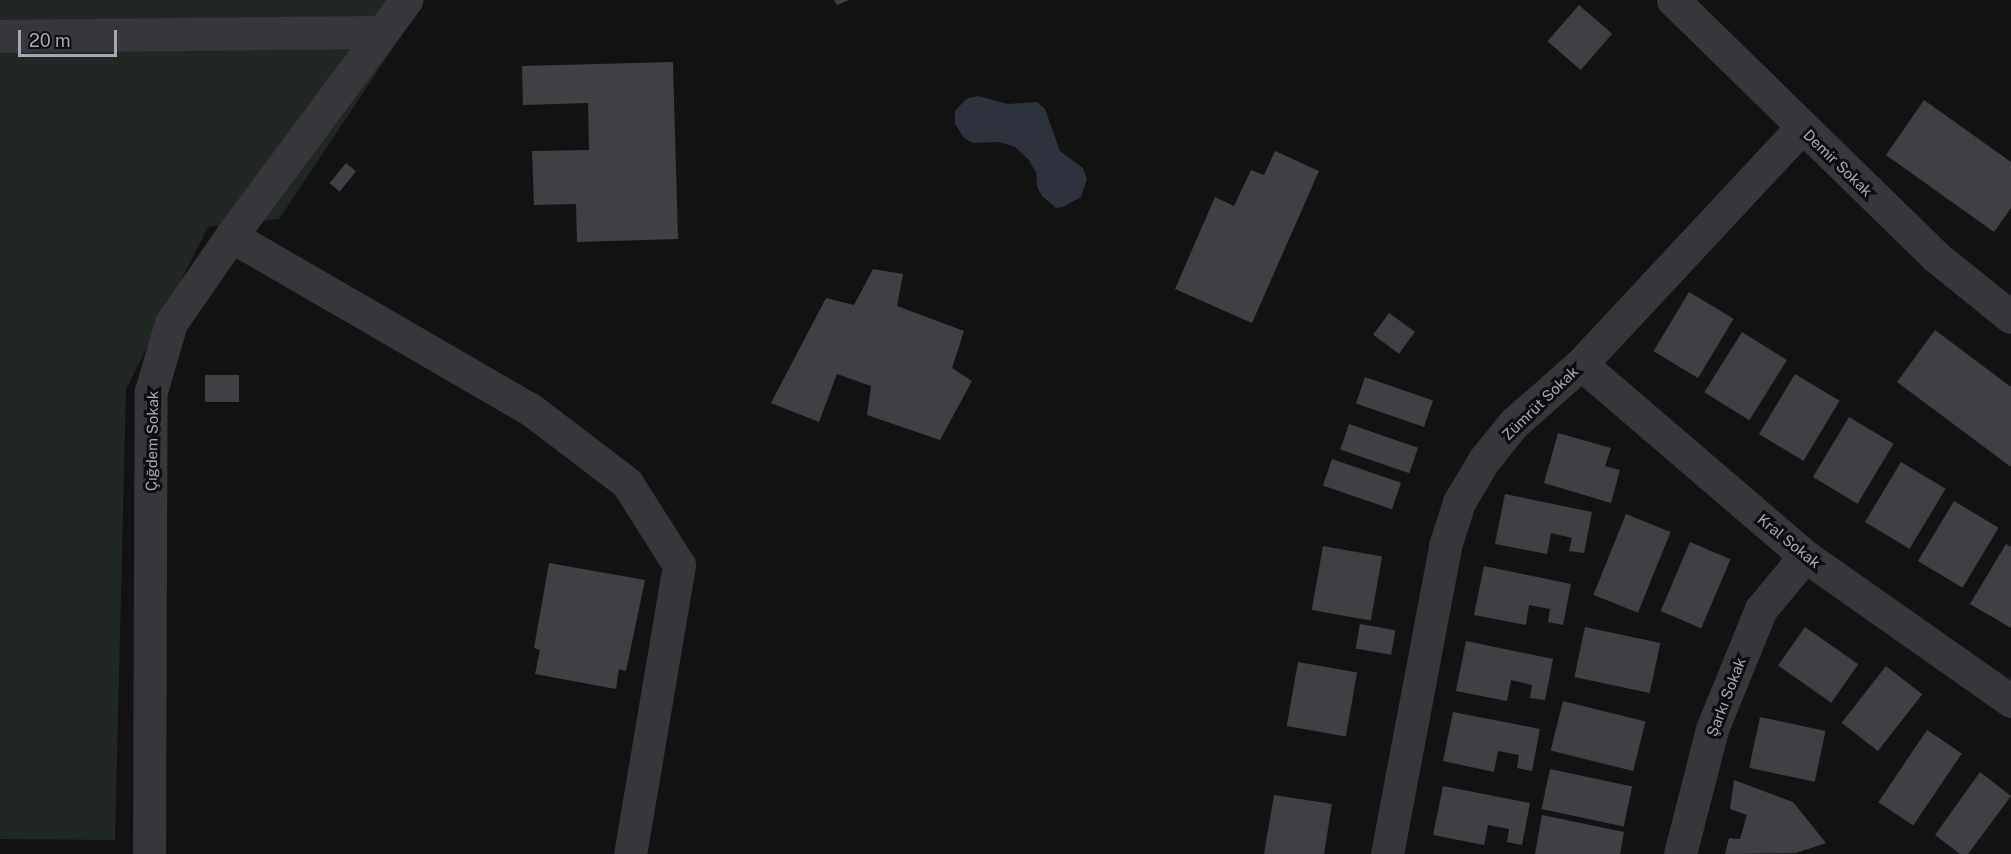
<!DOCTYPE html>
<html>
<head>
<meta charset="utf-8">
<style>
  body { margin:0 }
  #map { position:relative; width:2011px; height:854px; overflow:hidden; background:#131314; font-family:"Public Sans",sans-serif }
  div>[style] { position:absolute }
  .green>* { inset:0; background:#212824 }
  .water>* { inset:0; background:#2d323c }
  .building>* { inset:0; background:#3f4044; transform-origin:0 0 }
  .minor>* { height:33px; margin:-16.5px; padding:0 16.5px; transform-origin:16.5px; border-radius:16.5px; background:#36363b }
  span { translate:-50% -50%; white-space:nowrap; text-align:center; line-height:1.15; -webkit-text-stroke:6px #0e0e0f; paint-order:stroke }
  .street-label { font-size:15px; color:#a5a6b3 }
  .scale { position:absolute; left:18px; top:30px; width:99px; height:27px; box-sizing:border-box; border:3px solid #a5a6b3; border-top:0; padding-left:8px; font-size:18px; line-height:21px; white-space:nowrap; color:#a5a6b3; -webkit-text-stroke:4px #0e0e0f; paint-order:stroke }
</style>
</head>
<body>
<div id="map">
  <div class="green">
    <i style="clip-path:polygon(0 0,425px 0,279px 219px,208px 227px,126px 389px,115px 840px,0 839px)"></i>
  </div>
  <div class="water">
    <i style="clip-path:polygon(978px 96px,1008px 104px,1037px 102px,1045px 109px,1060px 151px,1083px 168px,1087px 179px,1081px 197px,1063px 207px,1056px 208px,1042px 196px,1037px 186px,1036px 172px,1028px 159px,1015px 147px,999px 142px,973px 143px,964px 138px,955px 124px,955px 111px,966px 99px)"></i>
  </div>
  <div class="building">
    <i style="clip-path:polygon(834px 0,849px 0,837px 5px)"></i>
    <i style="left:1579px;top:5px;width:44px;height:48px;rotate:41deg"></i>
    <i style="clip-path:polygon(673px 62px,678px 239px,577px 242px,576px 204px,534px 205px,532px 151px,589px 150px,588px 103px,523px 105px,522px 66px)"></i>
    <i style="clip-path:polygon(1924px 100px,2011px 162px,2011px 208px,1994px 232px,1886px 155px)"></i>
    <i style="clip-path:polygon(1275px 151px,1319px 171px,1252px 323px,1175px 289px,1215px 197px,1234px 206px,1251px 170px,1264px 175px)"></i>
    <i style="left:346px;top:163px;width:13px;height:26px;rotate:39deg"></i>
    <i style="clip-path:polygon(873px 269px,903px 274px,897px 306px,964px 331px,952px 368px,972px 381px,940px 440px,867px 415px,871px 386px,837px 374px,819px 422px,771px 403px,826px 298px,854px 305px)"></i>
    <i style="left:1689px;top:292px;width:52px;height:69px;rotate:31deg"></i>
    <i style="left:1389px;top:313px;width:32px;height:27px;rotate:36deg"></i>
    <i style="clip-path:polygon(1935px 330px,2011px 387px,2011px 467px,1897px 382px)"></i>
    <i style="left:1742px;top:332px;width:53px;height:71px;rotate:32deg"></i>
    <i style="left:1795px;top:374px;width:52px;height:70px;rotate:31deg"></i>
    <i style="left:205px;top:375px;width:34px;height:27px"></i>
    <i style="left:1365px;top:377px;width:72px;height:28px;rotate:19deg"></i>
    <i style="left:1849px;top:417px;width:52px;height:70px;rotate:31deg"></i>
    <i style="left:1349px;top:424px;width:73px;height:27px;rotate:19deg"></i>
    <i style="clip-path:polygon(1558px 433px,1611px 448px,1605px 466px,1620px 470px,1611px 503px,1544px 483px)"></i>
    <i style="left:1332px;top:459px;width:73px;height:28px;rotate:19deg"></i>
    <i style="left:1901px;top:462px;width:52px;height:70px;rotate:31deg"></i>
    <i style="clip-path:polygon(1505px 494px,1592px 512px,1584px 553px,1569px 551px,1572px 538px,1551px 533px,1547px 554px,1495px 544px)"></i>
    <i style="left:1954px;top:501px;width:52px;height:70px;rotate:31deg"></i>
    <i style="left:1626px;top:514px;width:48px;height:87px;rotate:22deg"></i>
    <i style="left:1690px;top:542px;width:44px;height:75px;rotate:23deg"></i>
    <i style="clip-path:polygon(2006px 544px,2011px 547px,2011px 628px,1970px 604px)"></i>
    <i style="left:1323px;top:546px;width:60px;height:65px;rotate:10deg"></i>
    <i style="clip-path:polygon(549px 563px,645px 580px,626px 671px,619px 669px,616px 689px,535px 674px,540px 650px,534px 648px)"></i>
    <i style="clip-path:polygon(1484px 566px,1571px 584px,1563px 625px,1548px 622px,1550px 609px,1529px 605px,1526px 625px,1474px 615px)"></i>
    <i style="left:1360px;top:624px;width:36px;height:25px;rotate:10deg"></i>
    <i style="left:1585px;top:627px;width:77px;height:51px;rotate:12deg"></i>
    <i style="left:1805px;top:627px;width:65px;height:47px;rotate:35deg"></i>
    <i style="clip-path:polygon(1466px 641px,1553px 659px,1545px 700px,1530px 698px,1532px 685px,1511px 680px,1507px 701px,1456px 691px)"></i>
    <i style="left:1298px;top:662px;width:60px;height:65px;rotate:10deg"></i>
    <i style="left:1886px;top:666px;width:46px;height:72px;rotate:38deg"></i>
    <i style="left:1563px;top:701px;width:85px;height:51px;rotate:14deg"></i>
    <i style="clip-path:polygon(1453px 712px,1540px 729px,1532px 771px,1517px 768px,1519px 755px,1498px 751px,1494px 772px,1443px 761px)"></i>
    <i style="left:1760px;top:717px;width:67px;height:52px;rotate:12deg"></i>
    <i style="left:1927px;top:730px;width:42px;height:87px;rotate:34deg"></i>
    <i style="left:1550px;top:769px;width:84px;height:41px;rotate:12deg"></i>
    <i style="clip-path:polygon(1980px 772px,2011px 796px,1968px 854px,1960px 854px,1935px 835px)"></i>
    <i style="clip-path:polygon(1734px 780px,1793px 802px,1826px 843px,1796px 853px,1725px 854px,1729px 838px,1740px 839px,1747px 815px,1730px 809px)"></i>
    <i style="clip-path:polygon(1443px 786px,1530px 803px,1522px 845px,1507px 842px,1509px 829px,1488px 825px,1484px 845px,1433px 835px)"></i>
    <i style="clip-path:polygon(1274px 795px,1332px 804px,1324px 854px,1264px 854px)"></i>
    <i style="clip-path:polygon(1542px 815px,1624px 832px,1620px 854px,1535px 854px)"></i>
  </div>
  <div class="minor">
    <i style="left:1673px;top:0;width:366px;rotate:44.3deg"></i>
    <i style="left:1935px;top:256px;width:97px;rotate:38.8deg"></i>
    <i style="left:0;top:36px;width:381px;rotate:-0.6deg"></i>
    <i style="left:231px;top:236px;width:345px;rotate:30.1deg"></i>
    <i style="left:530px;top:409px;width:122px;rotate:37.3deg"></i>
    <i style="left:627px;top:483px;width:97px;rotate:57.6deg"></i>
    <i style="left:679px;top:565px;width:293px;rotate:99.6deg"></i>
    <i style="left:1581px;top:364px;width:295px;rotate:40.6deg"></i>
    <i style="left:1805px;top:556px;width:252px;rotate:35.1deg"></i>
    <i style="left:149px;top:854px;width:463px;rotate:-89.8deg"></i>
    <i style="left:151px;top:391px;width:71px;rotate:-73.6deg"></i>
    <i style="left:171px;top:323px;width:106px;rotate:-55.4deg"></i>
    <i style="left:231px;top:236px;width:294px;rotate:-53.4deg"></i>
    <i style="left:1387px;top:854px;width:313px;rotate:-79.3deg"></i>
    <i style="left:1445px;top:546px;width:46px;rotate:-72.3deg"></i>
    <i style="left:1459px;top:502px;width:49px;rotate:-59.2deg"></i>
    <i style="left:1484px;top:460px;width:48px;rotate:-51deg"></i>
    <i style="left:1514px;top:423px;width:89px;rotate:-41.4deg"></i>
    <i style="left:1581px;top:364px;width:324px;rotate:-47deg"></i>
    <i style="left:1680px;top:854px;width:129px;rotate:-75.6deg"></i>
    <i style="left:1712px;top:729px;width:130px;rotate:-67.8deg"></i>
    <i style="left:1761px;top:609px;width:69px;rotate:-50.3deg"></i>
  </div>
  <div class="street-label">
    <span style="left:1838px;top:163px;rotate:44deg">Demir Sokak</span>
    <span style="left:1540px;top:403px;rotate:-44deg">Zümrüt Sokak</span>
    <span style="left:152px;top:441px;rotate:-89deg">Çığdem Sokak</span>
    <span style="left:1789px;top:541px;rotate:39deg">Kral Sokak</span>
    <span style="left:1726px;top:697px;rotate:-69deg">Şarkı Sokak</span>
  </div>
  <div class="scale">20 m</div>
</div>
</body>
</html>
